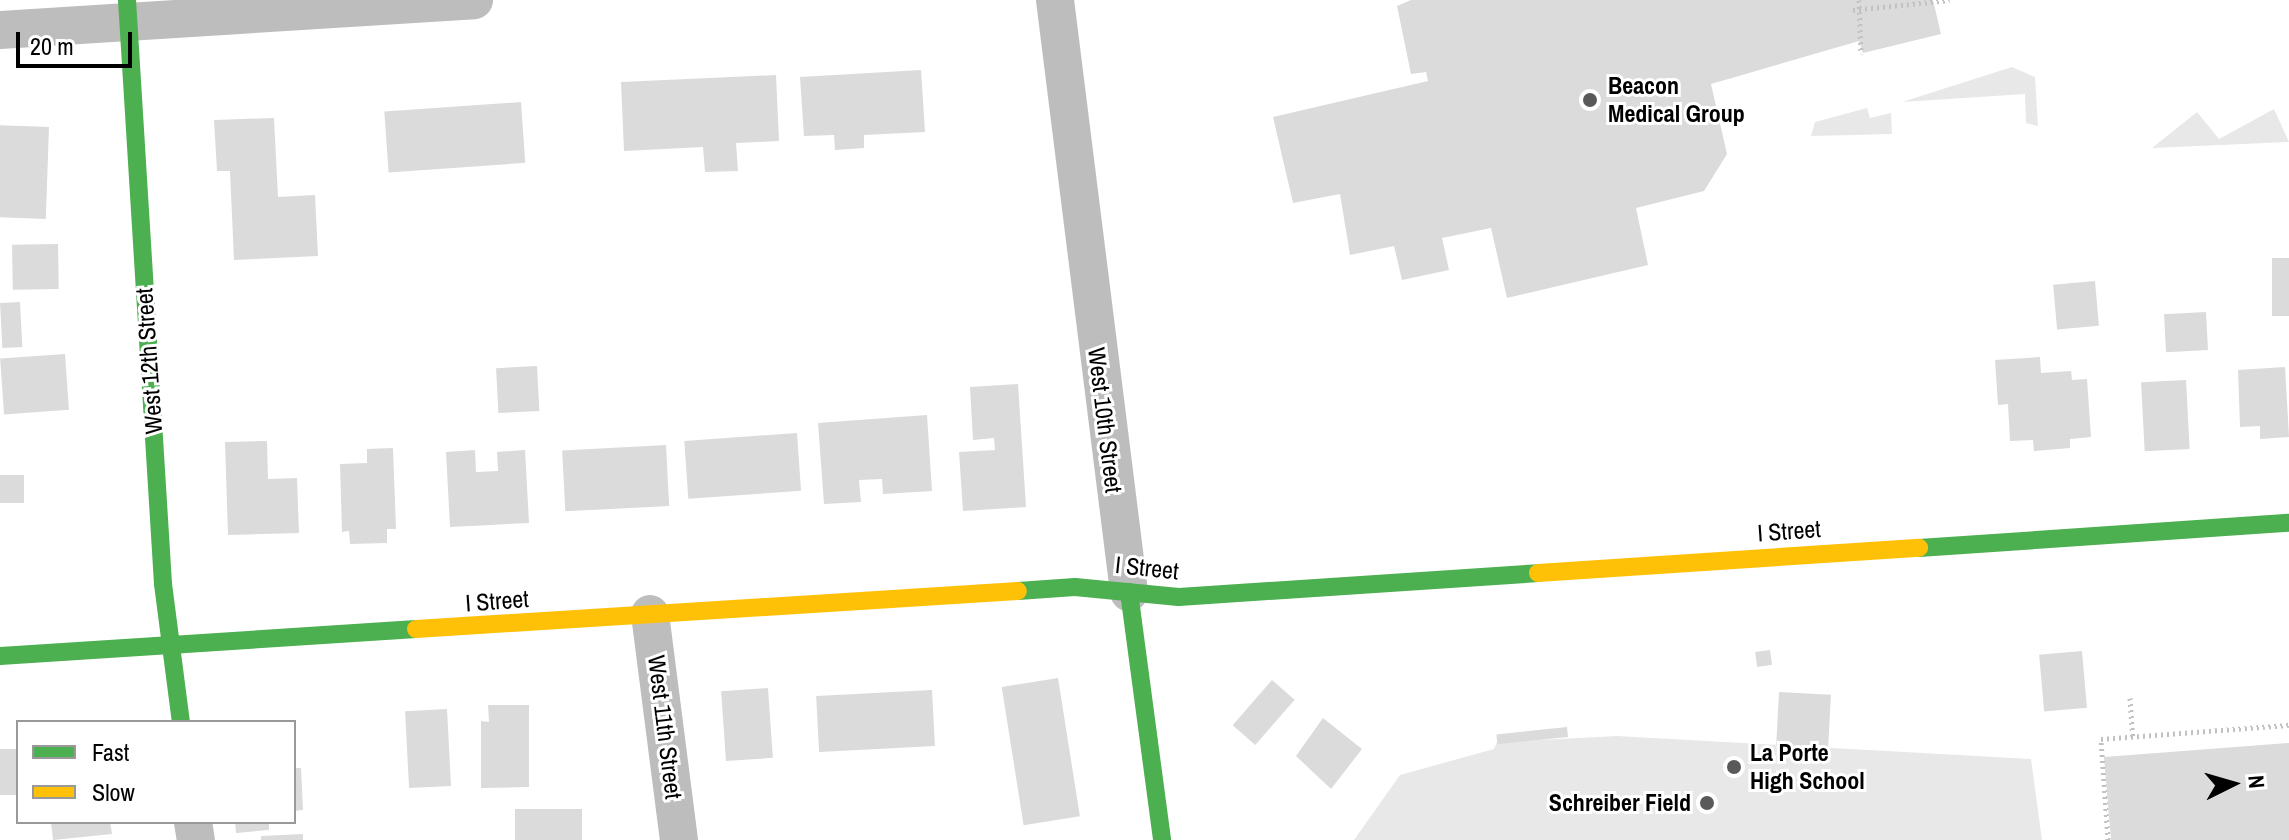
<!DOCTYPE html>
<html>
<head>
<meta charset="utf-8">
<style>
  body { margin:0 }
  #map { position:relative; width:2289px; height:840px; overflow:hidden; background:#fff; font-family:"Archivo Narrow",sans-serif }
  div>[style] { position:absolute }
  .green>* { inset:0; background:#e8e8e8 }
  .building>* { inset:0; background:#dbdbdb; transform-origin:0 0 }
  .path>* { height:5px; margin-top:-2.5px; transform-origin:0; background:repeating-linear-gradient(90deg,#c2c2c2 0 2px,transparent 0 6px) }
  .street>* { height:38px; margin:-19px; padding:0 19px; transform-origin:19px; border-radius:19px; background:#bdbdbd }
  .fast>* { height:18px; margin:-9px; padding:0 9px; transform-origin:9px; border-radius:9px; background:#4caf50 }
  .slow>* { height:18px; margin:-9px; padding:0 9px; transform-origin:9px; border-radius:9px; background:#ffc107 }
  .dots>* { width:22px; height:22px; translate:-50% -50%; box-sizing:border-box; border:4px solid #fff; border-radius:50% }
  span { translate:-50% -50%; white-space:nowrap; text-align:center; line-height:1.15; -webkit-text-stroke:6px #fff; paint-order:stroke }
  .poi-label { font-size:24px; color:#000; font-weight:700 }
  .left { translate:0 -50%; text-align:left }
  .right { translate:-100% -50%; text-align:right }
  .street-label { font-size:24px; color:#000 }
  .legend { position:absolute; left:16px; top:720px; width:280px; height:104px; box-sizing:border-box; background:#fff; border:2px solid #999; margin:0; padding:10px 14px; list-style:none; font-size:24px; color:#000 }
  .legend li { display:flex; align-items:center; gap:16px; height:40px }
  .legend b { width:40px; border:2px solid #999 }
  .north { position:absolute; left:2193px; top:744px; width:80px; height:80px; -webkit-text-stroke:6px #fff; paint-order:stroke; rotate:85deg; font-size:22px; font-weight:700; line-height:32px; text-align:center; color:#000 }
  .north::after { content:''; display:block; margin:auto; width:28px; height:36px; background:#000; clip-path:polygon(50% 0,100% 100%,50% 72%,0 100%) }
  .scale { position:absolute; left:16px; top:32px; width:116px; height:36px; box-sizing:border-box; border:4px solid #000; border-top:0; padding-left:10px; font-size:24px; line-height:28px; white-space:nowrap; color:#000; -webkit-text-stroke:6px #fff; paint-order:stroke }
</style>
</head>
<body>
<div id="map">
  <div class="green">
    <i style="clip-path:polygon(2012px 67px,2035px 77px,2038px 126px,2026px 123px,2025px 94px,1902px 102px)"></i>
    <i style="clip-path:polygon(1867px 108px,1870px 118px,1891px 113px,1892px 134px,1811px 136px,1815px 122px)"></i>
    <i style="clip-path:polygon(2274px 109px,2289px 142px,2152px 148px,2197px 112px,2219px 139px)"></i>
    <i style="clip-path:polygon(1617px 736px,2031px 759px,2042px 840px,1354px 840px,1400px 775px,1494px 749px,1497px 742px)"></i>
  </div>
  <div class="building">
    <i style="clip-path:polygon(1411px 0,1933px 0,1941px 34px,1863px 53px,1859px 41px,1711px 84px,1727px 154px,1704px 191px,1636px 208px,1648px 265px,1507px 298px,1491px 228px,1442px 238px,1449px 270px,1402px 280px,1394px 246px,1350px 255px,1340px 194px,1293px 203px,1273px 117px,1428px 81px,1426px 72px,1411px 74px,1397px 6px)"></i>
    <i style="clip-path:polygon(921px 70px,925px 132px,864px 135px,864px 148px,835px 150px,834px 135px,804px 136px,800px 77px)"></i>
    <i style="clip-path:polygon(776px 75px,779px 141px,736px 143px,738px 171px,705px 172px,703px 147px,624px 151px,621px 82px)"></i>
    <i style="left:521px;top:102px;width:61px;height:137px;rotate:86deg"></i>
    <i style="clip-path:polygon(274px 118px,278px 197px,315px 195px,318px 256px,234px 260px,230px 171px,217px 171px,214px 120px)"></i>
    <i style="left:49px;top:127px;width:92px;height:49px;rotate:92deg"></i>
    <i style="left:58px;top:244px;width:45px;height:46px;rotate:89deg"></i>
    <i style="left:2272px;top:258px;width:17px;height:58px"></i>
    <i style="left:2095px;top:281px;width:45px;height:42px;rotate:85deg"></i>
    <i style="left:20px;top:302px;width:45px;height:20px;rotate:87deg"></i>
    <i style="left:2206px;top:312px;width:38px;height:42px;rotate:87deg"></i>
    <i style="left:65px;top:354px;width:56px;height:65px;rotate:86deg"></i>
    <i style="clip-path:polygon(2040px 357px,2041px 373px,2071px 371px,2072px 380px,2087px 379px,2091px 437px,2070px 439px,2070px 448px,2034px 451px,2033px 440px,2010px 441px,2008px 404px,1998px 405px,1995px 360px)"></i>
    <i style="left:537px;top:366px;width:45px;height:41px;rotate:87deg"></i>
    <i style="clip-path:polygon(2285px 367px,2289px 437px,2260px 439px,2260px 426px,2240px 427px,2238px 370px)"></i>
    <i style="left:2186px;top:380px;width:69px;height:45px;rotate:87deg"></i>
    <i style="clip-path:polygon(1018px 384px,1026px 507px,963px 511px,959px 452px,995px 450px,994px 438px,973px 440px,970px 387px)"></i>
    <i style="clip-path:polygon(927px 415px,932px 491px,883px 494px,882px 479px,859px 480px,861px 502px,824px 504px,818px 423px)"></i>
    <i style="left:797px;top:433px;width:58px;height:113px;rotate:86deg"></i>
    <i style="clip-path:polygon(267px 441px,268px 479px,297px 478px,299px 533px,228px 535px,225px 442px)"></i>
    <i style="left:666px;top:445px;width:61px;height:104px;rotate:87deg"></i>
    <i style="clip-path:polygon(393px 448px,396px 529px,387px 529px,387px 543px,350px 544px,349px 531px,342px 532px,340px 464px,367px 463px,367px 449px)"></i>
    <i style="clip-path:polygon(475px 450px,476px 472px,498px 471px,497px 452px,525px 450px,529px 523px,450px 527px,446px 452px)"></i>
    <i style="left:0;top:475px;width:24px;height:28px"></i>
    <i style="left:1770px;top:650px;width:15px;height:15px;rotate:82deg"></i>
    <i style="left:2082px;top:651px;width:57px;height:43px;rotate:85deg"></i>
    <i style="left:1058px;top:678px;width:140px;height:57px;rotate:81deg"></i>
    <i style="left:1272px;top:680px;width:30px;height:60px;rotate:41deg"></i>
    <i style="left:768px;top:688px;width:70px;height:47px;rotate:86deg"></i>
    <i style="left:932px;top:690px;width:56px;height:116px;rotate:87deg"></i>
    <i style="left:1779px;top:692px;width:52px;height:53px;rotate:3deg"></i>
    <i style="clip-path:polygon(488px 705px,529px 705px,529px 787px,481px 788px,481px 721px,489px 722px)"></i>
    <i style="left:447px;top:709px;width:77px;height:42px;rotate:87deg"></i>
    <i style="clip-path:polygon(1323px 718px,1362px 749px,1331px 789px,1296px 756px)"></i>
    <i style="left:1567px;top:727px;width:10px;height:71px;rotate:84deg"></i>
    <i style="clip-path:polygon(2289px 743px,2289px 840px,2111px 840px,2104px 757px)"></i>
    <i style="left:18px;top:749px;width:46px;height:18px;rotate:90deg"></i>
    <i style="clip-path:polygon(294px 768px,301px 768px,303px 810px,294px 811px)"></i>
    <i style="left:515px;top:809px;width:67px;height:31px"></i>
    <i style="clip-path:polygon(51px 822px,110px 822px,112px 834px,53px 840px)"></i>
    <i style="clip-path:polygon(235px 822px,269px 822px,269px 830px,236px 833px)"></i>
    <i style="clip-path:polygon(303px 834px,303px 840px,261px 840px,261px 836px)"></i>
  </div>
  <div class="path">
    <i style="left:1859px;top:0;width:54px;rotate:87.9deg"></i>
    <i style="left:1853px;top:10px;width:97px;rotate:-5.9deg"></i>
    <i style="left:2130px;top:698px;width:39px;rotate:86deg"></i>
    <i style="left:2108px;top:840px;width:101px;rotate:-94deg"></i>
    <i style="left:2101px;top:739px;width:189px;rotate:-4.3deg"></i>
  </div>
  <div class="street">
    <i style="left:1055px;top:0;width:597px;rotate:82.87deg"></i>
    <i style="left:0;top:30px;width:475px;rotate:-3.6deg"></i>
    <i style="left:650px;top:614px;width:228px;rotate:82.7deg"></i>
    <i style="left:193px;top:822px;width:18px;rotate:81deg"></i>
  </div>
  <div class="fast">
    <i style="left:127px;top:0;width:585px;rotate:86.47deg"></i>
    <i style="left:163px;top:584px;width:139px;rotate:82.6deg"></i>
    <i style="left:1919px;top:548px;width:371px;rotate:-3.9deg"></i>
    <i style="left:1018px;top:591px;width:57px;rotate:-4deg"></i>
    <i style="left:1075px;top:587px;width:104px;rotate:5.5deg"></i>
    <i style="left:1179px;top:597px;width:360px;rotate:-3.8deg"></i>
    <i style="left:1129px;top:592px;width:250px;rotate:82.4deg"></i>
    <i style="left:0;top:656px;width:417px;rotate:-3.7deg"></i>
  </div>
  <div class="slow">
    <i style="left:1538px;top:573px;width:382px;rotate:-3.8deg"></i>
    <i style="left:416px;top:629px;width:603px;rotate:-3.61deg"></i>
  </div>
  <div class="dots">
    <i style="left:1590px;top:100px;background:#595959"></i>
    <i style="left:1734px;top:767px;background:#595959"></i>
    <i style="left:1707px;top:803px;background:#595959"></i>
  </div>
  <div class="poi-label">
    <span class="left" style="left:1608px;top:100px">Beacon<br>Medical Group</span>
    <span class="left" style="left:1750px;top:767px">La Porte<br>High School</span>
    <span class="right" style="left:1691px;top:803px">Schreiber Field</span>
  </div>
  <div class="street-label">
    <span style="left:149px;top:361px;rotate:-94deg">West 12th Street</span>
    <span style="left:1105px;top:420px;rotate:83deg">West 10th Street</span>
    <span style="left:1789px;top:531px;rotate:-4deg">I Street</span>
    <span style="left:1147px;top:568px;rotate:6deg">I Street</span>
    <span style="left:497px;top:601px;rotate:-4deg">I Street</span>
    <span style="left:665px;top:727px;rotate:83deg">West 11th Street</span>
  </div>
  <ul class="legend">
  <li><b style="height:10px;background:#4caf50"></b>Fast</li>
  <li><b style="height:10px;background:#ffc107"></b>Slow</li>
  </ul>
  <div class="north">N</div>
  <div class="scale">20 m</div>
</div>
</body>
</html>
